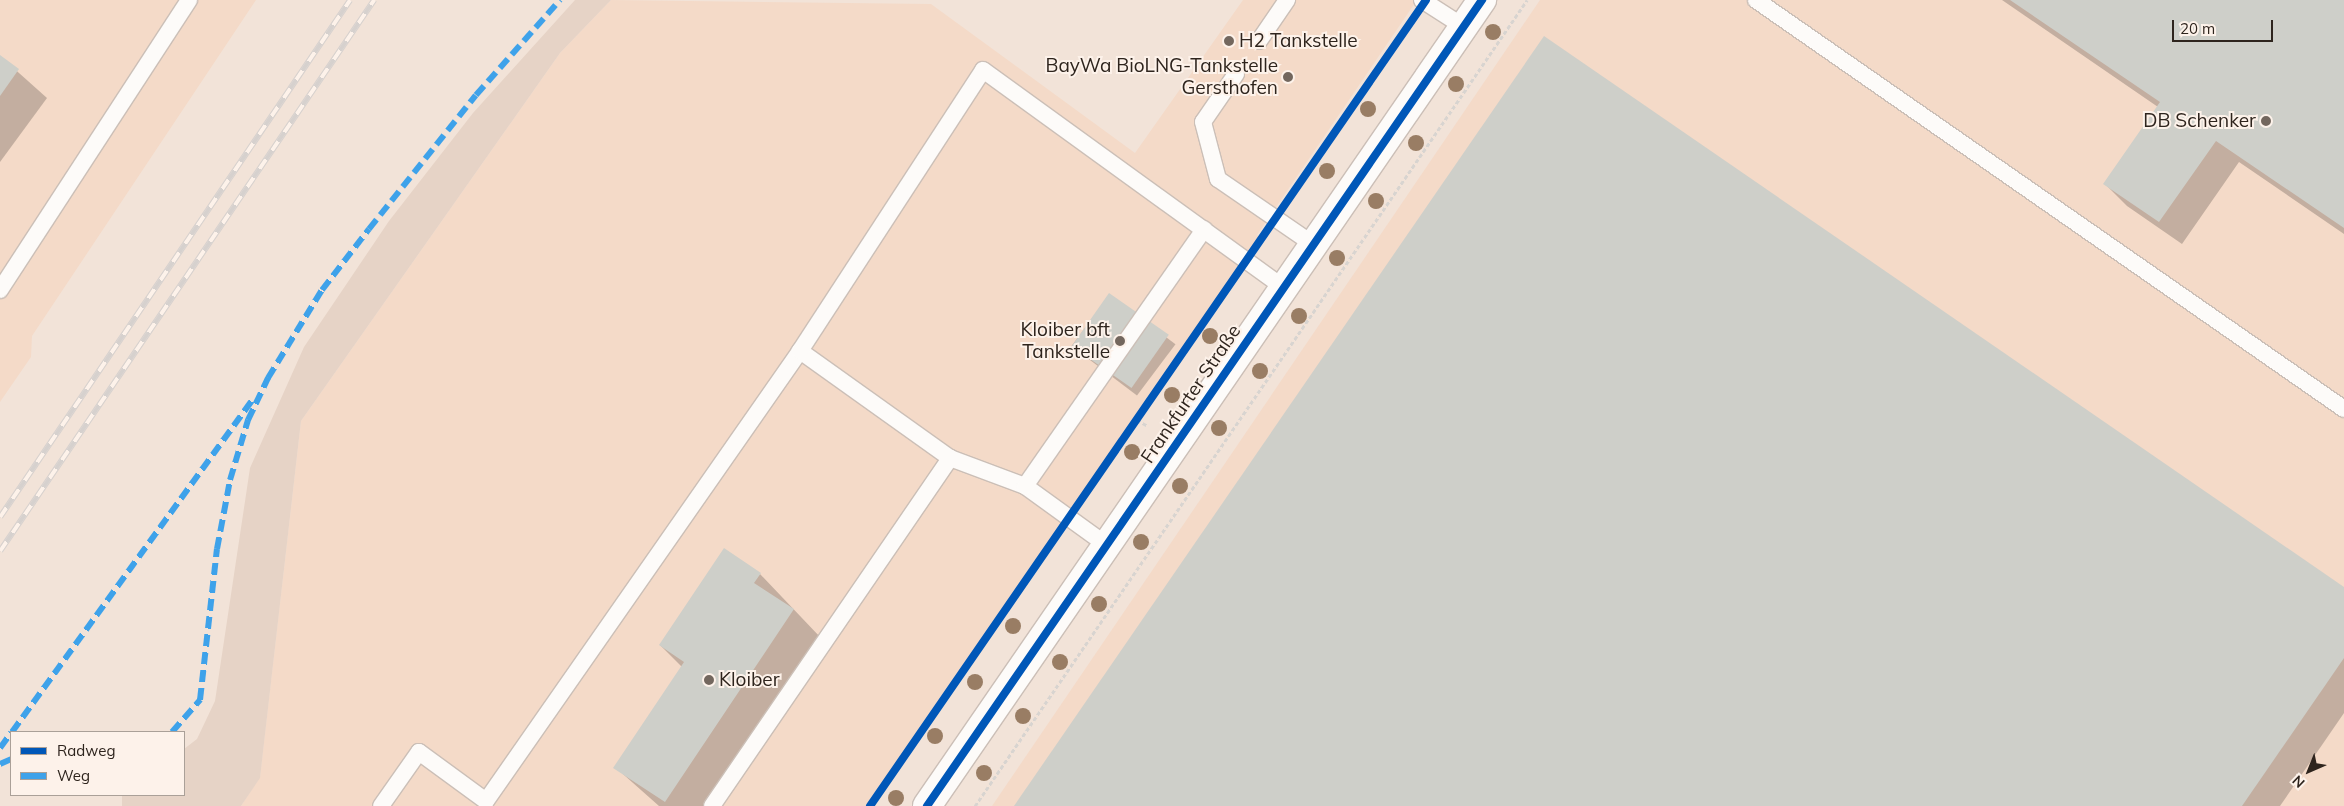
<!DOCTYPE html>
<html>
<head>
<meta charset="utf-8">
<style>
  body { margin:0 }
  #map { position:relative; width:2344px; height:806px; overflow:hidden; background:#f2e3d8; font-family:Mulish,sans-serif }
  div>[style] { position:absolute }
  .built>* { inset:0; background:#f4dac8 }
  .green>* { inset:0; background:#e6d3c6 }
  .shadow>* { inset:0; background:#0003; transform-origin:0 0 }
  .building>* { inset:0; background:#cecfc9; transform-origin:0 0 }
  .path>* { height:3px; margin-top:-1.5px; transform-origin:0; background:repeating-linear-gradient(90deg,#d8d4d0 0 4px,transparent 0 6.5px) }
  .roads { filter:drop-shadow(1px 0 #cbbfb7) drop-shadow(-1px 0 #cbbfb7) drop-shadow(0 1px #cbbfb7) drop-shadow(0 -1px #cbbfb7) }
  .lane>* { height:16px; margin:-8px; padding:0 8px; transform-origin:8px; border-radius:8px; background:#fdfbf9 }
  .street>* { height:28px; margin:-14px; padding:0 14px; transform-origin:14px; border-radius:14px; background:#fdfbf9 }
  .rail>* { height:5.5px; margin-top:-2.75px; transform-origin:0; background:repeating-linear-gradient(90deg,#fdf2ea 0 11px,#d6d1ce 0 22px); box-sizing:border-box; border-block:1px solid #d6d1ce }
  .quiet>* { height:6px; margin-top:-3px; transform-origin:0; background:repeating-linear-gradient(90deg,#3ea2ea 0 12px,transparent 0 18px) }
  .cycleway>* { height:8px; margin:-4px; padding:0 4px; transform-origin:4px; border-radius:4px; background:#0057b8 }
  .trees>* { width:16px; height:16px; margin:-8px; border-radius:50%; background:#997d64 }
  .dots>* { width:14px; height:14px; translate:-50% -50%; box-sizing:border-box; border:2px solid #fdf2ea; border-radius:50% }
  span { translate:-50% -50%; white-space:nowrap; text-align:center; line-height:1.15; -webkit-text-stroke:4px #fdf2ea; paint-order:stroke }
  .poi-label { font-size:19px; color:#2e241d }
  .left { translate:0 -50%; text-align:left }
  .right { translate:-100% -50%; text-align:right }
  .street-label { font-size:19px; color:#2e241d }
  .legend { position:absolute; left:10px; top:731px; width:175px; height:65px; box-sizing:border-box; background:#fdf2ea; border:1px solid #aaa098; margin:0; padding:6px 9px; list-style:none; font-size:15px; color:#2e241d }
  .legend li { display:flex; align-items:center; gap:10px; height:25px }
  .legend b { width:25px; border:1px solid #aaa098 }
  .north { position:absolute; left:2284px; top:746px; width:50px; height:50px; -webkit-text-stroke:4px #fdf2ea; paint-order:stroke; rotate:224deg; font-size:14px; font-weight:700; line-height:20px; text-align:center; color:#2e241d }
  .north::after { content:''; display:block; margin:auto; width:18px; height:22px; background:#2e241d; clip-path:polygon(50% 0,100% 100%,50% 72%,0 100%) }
  .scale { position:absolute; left:2172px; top:20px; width:101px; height:22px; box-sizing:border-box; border:2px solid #2e241d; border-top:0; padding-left:6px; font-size:15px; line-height:18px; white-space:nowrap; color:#2e241d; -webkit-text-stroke:4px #fdf2ea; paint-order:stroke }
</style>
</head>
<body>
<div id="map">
  <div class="built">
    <i style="clip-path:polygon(0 0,256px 0,32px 336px,31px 357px,0 402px)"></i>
    <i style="clip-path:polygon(611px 0,931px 4px,1135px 153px,1243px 0,1417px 0,1257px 235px,1263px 240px,870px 806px,241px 806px,260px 777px,301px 421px,560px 53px)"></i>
    <i style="clip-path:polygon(1540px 0,2344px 0,2344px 806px,992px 806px)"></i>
  </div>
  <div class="green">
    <i style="clip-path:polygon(575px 0,611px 0,560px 53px,301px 421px,260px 778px,241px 806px,122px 806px,122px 795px,184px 795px,184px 749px,197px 739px,215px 701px,250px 468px,304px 347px,389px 221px,473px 113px)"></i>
  </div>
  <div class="shadow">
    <i style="clip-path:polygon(2002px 0,2344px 0,2344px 234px,2239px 162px,2182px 244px,2127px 206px,2105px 184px,2158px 107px)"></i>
    <i style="clip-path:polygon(0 56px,47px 98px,0 162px)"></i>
    <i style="left:1110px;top:295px;width:82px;height:64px;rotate:37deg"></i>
    <i style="clip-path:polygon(760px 574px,821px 638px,708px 806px,659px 806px,615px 767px,682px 667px,660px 645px)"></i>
    <i style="clip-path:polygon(2344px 588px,2344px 713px,2280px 806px,1016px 806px)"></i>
  </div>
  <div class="building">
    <i style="clip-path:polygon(2010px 0,2344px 0,2344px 228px,2216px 141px,2159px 222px,2103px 184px,2160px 102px)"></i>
    <i style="clip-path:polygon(1544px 36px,2344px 587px,2344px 658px,2242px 806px,1014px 806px)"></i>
    <i style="clip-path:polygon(0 55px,19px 69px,0 96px)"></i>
    <i style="left:1109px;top:293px;width:73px;height:65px;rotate:35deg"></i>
    <i style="clip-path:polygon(724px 548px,761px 573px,754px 583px,794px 609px,665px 802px,613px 768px,684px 662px,659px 645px)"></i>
  </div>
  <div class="path">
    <i style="left:1137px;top:420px;width:13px;rotate:29deg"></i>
    <i style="left:975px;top:806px;width:977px;rotate:-55.59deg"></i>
  </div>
  <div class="roads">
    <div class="lane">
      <i style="left:1422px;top:0;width:50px;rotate:32.7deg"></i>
      <i style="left:1756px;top:0;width:716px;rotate:34.82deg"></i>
      <i style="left:1259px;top:41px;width:50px;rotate:-55.7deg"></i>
      <i style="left:1236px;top:74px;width:58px;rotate:124.5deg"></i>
      <i style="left:1203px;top:122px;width:59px;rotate:75.3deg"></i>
      <i style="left:1218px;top:179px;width:116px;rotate:34.5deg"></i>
      <i style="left:0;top:290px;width:346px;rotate:-56.9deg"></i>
      <i style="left:800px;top:351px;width:184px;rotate:35.5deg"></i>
      <i style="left:950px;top:458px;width:80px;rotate:20.5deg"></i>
      <i style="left:1025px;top:486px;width:102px;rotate:35.9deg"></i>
      <i style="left:1025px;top:486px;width:313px;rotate:-55.1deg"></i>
      <i style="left:381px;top:806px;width:66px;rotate:-54.9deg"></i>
      <i style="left:419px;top:752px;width:83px;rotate:36.2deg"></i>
      <i style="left:486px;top:801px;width:549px;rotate:-55.09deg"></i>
      <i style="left:800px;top:351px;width:335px;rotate:-56.9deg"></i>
      <i style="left:983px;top:70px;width:372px;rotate:35.9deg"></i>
      <i style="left:712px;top:806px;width:422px;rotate:-55.6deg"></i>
    </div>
    <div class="street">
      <i style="left:927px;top:806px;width:979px;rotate:-55.45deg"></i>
    </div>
  </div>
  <div class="rail">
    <i style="left:0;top:517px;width:624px;rotate:-55.9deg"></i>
    <i style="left:0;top:551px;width:666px;rotate:-55.83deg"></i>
  </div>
  <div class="quiet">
    <i style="left:12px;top:732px;width:410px;rotate:-54.1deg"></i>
    <i style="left:172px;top:732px;width:43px;rotate:-48.8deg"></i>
    <i style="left:200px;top:700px;width:152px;rotate:-83.6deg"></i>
    <i style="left:217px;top:549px;width:70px;rotate:-79.3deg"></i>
    <i style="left:230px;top:480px;width:63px;rotate:-73.3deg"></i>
    <i style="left:248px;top:420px;width:47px;rotate:-64.5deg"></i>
    <i style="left:268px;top:378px;width:103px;rotate:-58.5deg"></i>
    <i style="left:322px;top:290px;width:77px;rotate:-52.4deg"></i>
    <i style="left:369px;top:229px;width:171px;rotate:-51.4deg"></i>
    <i style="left:476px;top:95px;width:127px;rotate:-48.5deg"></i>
    <i style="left:0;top:748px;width:19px;rotate:-54deg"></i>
    <i style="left:0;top:764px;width:12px;rotate:-24deg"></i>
  </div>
  <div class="cycleway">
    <i style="left:870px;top:806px;width:979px;rotate:-55.4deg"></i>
    <i style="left:927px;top:806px;width:979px;rotate:-55.45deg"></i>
  </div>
  <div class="trees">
    <i style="left:1493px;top:32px"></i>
    <i style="left:1456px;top:84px"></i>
    <i style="left:1368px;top:109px"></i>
    <i style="left:1416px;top:143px"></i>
    <i style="left:1327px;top:171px"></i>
    <i style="left:1376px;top:201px"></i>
    <i style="left:1337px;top:258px"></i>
    <i style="left:1299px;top:316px"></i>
    <i style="left:1210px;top:336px"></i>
    <i style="left:1260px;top:371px"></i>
    <i style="left:1172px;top:395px"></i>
    <i style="left:1219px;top:428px"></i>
    <i style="left:1132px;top:452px"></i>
    <i style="left:1180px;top:486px"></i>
    <i style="left:1141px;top:542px"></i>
    <i style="left:1099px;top:604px"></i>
    <i style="left:1013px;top:626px"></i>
    <i style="left:1060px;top:662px"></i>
    <i style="left:975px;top:682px"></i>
    <i style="left:1023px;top:716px"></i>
    <i style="left:935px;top:736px"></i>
    <i style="left:984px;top:773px"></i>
    <i style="left:896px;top:798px"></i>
  </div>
  <div class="dots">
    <i style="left:1229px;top:41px;background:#73675e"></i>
    <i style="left:1288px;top:77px;background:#73675e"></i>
    <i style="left:2266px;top:121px;background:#73675e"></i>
    <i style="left:1120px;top:341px;background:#73675e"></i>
    <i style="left:709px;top:680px;background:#73675e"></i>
  </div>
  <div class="poi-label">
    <span class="left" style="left:1239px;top:41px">H2 Tankstelle</span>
    <span class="right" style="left:1278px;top:77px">BayWa BioLNG-Tankstelle<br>Gersthofen</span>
    <span class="right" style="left:2256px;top:121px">DB Schenker</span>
    <span class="right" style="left:1110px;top:341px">Kloiber bft<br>Tankstelle</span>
    <span class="left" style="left:719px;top:680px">Kloiber</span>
  </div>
  <div class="street-label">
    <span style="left:1191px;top:394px;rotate:-56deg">Frankfurter Straße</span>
  </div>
  <ul class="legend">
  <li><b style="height:6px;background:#0057b8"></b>Radweg</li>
  <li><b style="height:6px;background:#3ea2ea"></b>Weg</li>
  </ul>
  <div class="north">N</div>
  <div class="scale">20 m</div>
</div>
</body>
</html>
